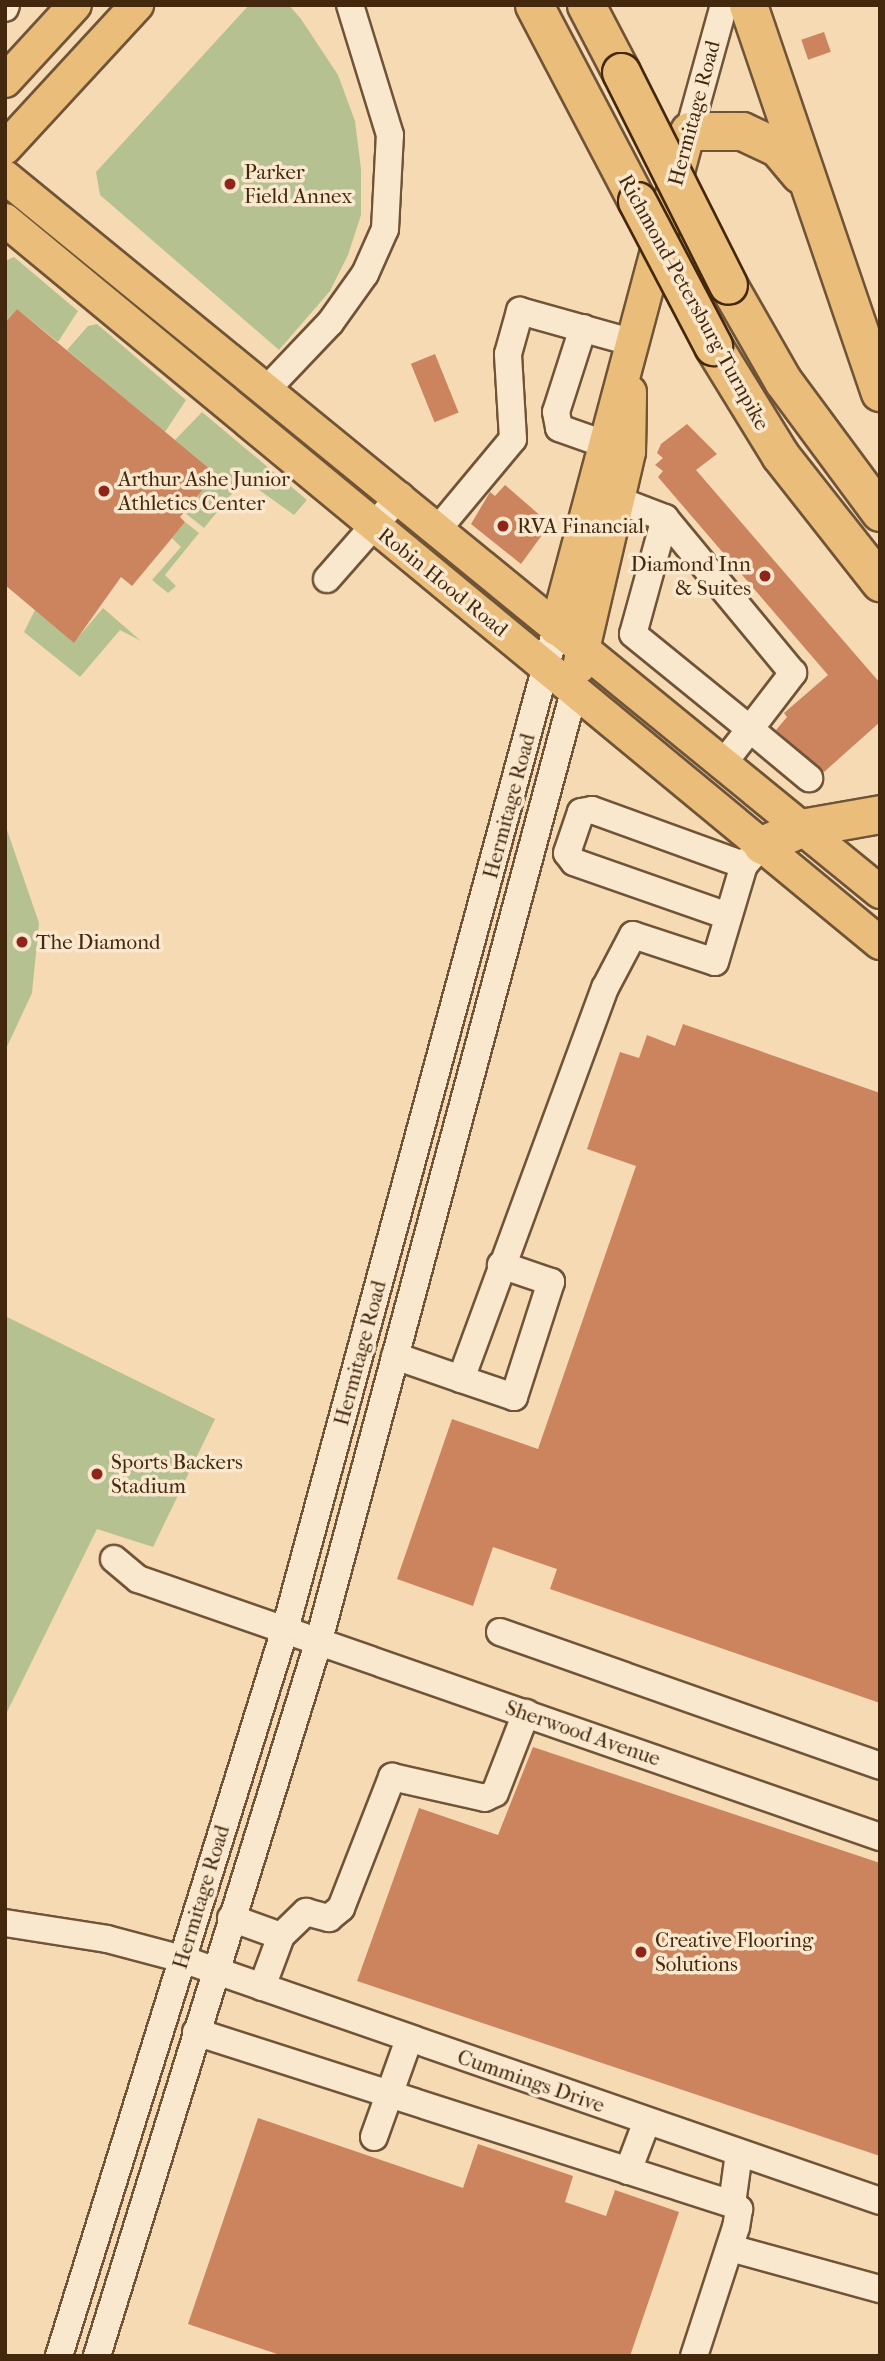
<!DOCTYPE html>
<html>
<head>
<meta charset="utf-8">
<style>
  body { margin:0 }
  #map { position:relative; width:885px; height:2361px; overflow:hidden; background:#f6dab4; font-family:"IM FELL French Canon",serif }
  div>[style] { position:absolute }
  .green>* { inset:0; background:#b6c192 }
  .building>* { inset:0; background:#cc845e; transform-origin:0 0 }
  .roads { filter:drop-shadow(2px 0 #705437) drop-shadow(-2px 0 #705437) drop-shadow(0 2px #705437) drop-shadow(0 -2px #705437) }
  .minor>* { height:26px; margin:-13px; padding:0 13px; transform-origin:13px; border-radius:13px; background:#f9e7ce }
  .major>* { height:32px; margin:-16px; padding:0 16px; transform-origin:16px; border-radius:16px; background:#ebbd7a }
  .highway>* { height:37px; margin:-18.5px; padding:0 18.5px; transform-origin:18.5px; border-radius:18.5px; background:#ebbd7a }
  .bridges { filter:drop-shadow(2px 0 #43280d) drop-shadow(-2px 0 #43280d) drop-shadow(0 2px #43280d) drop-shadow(0 -2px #43280d) }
  .highway-bridge>* { height:37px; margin:-18.5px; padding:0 18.5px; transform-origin:18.5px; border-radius:18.5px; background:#ebbd7a }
  .dots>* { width:19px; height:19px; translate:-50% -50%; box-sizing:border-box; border:4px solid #f9e7ce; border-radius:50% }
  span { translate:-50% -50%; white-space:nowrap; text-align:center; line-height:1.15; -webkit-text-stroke:7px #f9e7ce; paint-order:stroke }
  .street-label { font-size:21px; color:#43280d }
  .poi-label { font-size:21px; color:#43280d }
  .left { translate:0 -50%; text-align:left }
  .right { translate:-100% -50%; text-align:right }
  .frame { position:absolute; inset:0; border:7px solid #43280d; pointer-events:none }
</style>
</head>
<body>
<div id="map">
  <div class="green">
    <i style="clip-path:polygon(249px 5px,289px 5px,301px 19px,338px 75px,355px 121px,361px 169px,361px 215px,348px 255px,330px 291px,279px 350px,100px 195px,96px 172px)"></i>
    <i style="clip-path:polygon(14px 257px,78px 311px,58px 342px,17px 309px,5px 323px,5px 261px)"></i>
    <i style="clip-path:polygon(97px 324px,186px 400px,165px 432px,67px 350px,88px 326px)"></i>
    <i style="clip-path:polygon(202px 412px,307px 500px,294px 515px,244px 479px,204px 528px,184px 512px,216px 474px,175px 440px)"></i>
    <i style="clip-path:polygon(185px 522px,199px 533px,165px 575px,176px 586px,168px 593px,152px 580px,181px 547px,172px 538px)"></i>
    <i style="clip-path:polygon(103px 608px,141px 641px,120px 630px,80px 677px,24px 632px,35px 610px,74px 642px)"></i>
    <i style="clip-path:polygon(5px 824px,39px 923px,32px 993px,5px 1051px)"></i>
    <i style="clip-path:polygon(5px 1316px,215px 1419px,153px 1547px,97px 1529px,5px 1716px)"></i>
  </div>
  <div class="building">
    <i style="left:824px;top:32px;width:21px;height:24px;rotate:71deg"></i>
    <i style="clip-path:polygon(17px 309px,216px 474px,180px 517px,185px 522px,172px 538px,132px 586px,121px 577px,74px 643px,5px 585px,5px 323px)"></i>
    <i style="left:435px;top:354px;width:63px;height:26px;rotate:68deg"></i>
    <i style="clip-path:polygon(687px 424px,717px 454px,696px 470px,880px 683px,880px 722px,824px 772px,776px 730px,787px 717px,784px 713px,828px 675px,658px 477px,663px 471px,655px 465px,663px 458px,657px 453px,661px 444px)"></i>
    <i style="clip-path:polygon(505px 485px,550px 524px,521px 564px,471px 524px,490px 492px,495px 496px)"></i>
    <i style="clip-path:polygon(683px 1024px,880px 1093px,880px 1703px,550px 1589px,557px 1569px,493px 1547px,473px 1606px,397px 1579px,452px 1419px,538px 1449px,636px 1166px,587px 1149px,620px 1052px,639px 1058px,647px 1035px,675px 1046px)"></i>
    <i style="clip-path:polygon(533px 1747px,880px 1863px,880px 2156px,357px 1981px,419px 1808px,498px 1835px)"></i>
    <i style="clip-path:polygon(258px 2118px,463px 2188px,478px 2144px,573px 2176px,565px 2202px,606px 2216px,615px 2190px,679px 2212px,630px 2356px,283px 2356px,188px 2324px)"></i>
  </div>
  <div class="roads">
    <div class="minor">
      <i style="left:5px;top:8px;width:3px;rotate:-72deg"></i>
      <i style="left:689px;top:131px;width:131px;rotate:-74.5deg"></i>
      <i style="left:583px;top:328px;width:88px;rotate:107.8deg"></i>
      <i style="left:556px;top:412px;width:16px;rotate:79deg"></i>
      <i style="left:559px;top:428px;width:48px;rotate:19.6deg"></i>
      <i style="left:268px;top:388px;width:90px;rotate:-46.4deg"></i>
      <i style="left:330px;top:323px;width:60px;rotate:-54.5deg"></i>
      <i style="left:365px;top:274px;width:49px;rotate:-66deg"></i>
      <i style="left:385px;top:229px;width:94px;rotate:-87deg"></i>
      <i style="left:390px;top:135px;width:136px;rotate:-107.1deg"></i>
      <i style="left:618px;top:500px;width:50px;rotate:21deg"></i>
      <i style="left:438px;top:529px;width:117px;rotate:-50.2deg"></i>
      <i style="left:513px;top:439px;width:85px;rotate:-93.4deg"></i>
      <i style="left:508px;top:354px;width:45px;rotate:-74.4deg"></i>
      <i style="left:520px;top:311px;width:115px;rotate:15.6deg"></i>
      <i style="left:327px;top:579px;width:111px;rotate:-48.7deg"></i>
      <i style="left:725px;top:761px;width:41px;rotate:-52deg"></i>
      <i style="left:750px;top:729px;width:71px;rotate:-52.5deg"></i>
      <i style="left:793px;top:673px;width:201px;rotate:-129.6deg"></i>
      <i style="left:665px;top:518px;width:120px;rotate:105.4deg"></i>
      <i style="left:633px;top:634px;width:151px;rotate:39.1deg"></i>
      <i style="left:750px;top:729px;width:77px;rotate:39.7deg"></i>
      <i style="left:728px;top:916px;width:163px;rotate:-160.7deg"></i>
      <i style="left:574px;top:862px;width:11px;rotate:-128deg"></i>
      <i style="left:567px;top:853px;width:43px;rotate:-71.1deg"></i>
      <i style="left:581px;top:812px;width:11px;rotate:-10deg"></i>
      <i style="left:592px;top:810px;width:162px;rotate:19.9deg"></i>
      <i style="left:395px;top:1356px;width:70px;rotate:19.2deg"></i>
      <i style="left:461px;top:1379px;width:417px;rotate:-69.8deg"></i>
      <i style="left:605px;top:988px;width:60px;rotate:-62.2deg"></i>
      <i style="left:633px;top:935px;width:86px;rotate:18.2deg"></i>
      <i style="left:715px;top:962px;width:101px;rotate:-73.4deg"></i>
      <i style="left:744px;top:865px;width:27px;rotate:-48deg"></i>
      <i style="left:461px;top:1379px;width:56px;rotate:18.8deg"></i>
      <i style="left:514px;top:1397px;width:121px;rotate:-72.2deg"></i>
      <i style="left:551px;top:1282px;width:53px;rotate:-161.2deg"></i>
      <i style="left:114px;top:1559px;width:31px;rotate:40deg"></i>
      <i style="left:138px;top:1579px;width:786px;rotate:19.17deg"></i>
      <i style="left:500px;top:1632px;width:403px;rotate:19.4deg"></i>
      <i style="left:231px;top:1918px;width:53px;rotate:19.8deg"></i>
      <i style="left:5px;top:1923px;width:103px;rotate:8.9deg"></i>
      <i style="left:107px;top:1939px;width:78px;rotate:14.9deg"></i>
      <i style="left:182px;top:1959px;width:739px;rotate:19.12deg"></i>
      <i style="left:262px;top:1987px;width:54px;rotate:-69.6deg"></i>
      <i style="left:281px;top:1936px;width:35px;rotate:-44deg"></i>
      <i style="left:306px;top:1912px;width:24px;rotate:15deg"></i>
      <i style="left:329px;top:1918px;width:16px;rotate:-40deg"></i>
      <i style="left:341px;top:1908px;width:141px;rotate:-68.7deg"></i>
      <i style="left:392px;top:1777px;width:95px;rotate:12.7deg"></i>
      <i style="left:485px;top:1798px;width:11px;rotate:-27deg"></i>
      <i style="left:495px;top:1793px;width:86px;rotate:-68.8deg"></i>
      <i style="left:196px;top:2032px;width:563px;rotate:17.79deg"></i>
      <i style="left:732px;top:2204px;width:9px;rotate:36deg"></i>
      <i style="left:739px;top:2209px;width:18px;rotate:99deg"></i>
      <i style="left:736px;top:2227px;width:136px;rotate:108deg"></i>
      <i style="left:374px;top:2137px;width:104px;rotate:-70.3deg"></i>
      <i style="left:628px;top:2171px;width:53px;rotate:-69.2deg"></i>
      <i style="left:732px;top:2204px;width:51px;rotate:-82.2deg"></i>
      <i style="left:730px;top:2248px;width:156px;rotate:15.3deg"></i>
      <i style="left:59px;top:2356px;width:764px;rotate:-72.73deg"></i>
      <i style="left:286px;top:1626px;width:1033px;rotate:-74.85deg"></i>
      <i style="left:97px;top:2356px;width:750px;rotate:-72.77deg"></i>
      <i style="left:319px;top:1640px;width:986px;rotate:-74.95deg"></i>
    </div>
    <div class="major">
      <i style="left:5px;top:81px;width:103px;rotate:-47.4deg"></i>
      <i style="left:5px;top:148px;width:195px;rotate:-47.3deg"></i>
      <i style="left:5px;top:177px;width:1130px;rotate:39.25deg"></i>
      <i style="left:5px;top:220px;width:1135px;rotate:39.57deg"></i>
      <i style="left:556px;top:629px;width:515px;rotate:-75.05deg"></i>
      <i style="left:579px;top:667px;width:221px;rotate:-76.9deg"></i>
      <i style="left:629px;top:452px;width:60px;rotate:-89deg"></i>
    </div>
    <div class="highway">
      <i style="left:534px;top:5px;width:221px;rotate:62.3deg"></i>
      <i style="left:586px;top:5px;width:76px;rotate:62.4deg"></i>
      <i style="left:748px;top:5px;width:409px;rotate:71.2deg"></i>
      <i style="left:689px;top:131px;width:53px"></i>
      <i style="left:742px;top:131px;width:40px;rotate:25deg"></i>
      <i style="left:778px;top:148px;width:34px;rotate:50deg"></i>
      <i style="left:728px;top:285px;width:111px;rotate:60.2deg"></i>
      <i style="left:783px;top:381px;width:163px;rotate:53.5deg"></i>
      <i style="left:713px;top:346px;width:128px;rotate:58.4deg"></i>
      <i style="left:780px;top:455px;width:162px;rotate:51.8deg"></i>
      <i style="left:762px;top:845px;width:43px;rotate:-23.6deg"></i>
      <i style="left:801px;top:828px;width:80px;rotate:-10deg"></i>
    </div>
  </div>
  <div class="bridges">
    <div class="highway-bridge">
      <i style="left:621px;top:72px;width:238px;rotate:63.3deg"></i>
      <i style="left:637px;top:201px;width:164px;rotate:62.3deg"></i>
    </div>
  </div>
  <div class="dots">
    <i style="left:230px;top:184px;background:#8f2418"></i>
    <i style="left:104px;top:491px;background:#8f2418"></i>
    <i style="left:503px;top:526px;background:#8f2418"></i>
    <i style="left:765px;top:576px;background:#8f2418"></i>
    <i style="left:22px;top:942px;background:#8f2418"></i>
    <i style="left:97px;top:1474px;background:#8f2418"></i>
    <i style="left:641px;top:1952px;background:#8f2418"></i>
  </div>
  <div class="street-label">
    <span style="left:694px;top:113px;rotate:-75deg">Hermitage Road</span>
    <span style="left:694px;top:302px;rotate:61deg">Richmond-Petersburg Turnpike</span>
    <span style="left:443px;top:582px;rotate:39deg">Robin Hood Road</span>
    <span style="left:509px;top:806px;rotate:-75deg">Hermitage Road</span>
    <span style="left:360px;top:1353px;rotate:-75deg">Hermitage Road</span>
    <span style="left:583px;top:1733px;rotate:19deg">Sherwood Avenue</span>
    <span style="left:201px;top:1897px;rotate:-73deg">Hermitage Road</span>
    <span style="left:531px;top:2081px;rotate:19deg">Cummings Drive</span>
  </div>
  <div class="poi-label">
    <span class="left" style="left:244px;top:184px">Parker<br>Field Annex</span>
    <span class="left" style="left:118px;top:491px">Arthur Ashe Junior<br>Athletics Center</span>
    <span class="left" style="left:517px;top:526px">RVA Financial</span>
    <span class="right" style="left:751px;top:576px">Diamond Inn<br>&amp; Suites</span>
    <span class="left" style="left:36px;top:942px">The Diamond</span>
    <span class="left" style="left:111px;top:1474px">Sports Backers<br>Stadium</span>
    <span class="left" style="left:655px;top:1952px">Creative Flooring<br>Solutions</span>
  </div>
  <div class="frame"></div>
</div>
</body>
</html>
